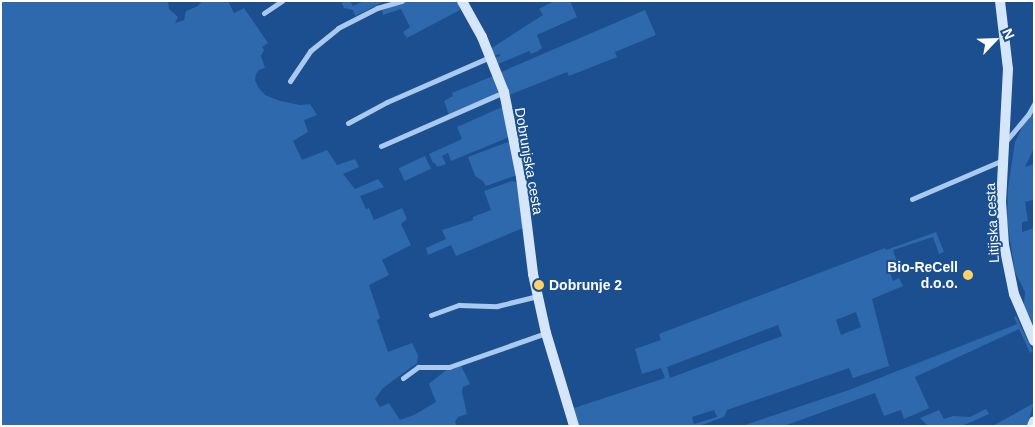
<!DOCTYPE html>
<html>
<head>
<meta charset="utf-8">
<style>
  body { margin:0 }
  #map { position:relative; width:1035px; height:427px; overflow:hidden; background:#1b4f8f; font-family:Helvetica,sans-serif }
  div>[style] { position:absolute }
  .green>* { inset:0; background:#2e69ad; transform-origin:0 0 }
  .street>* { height:5px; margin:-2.5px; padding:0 2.5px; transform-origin:2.5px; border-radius:2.5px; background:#a9c9ee }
  .secondary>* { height:10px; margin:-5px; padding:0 5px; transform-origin:5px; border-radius:5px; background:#d6e6fa }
  .dots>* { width:14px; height:14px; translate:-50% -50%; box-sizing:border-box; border:2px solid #1b4f8f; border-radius:50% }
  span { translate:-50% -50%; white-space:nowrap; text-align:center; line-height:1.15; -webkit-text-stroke:4px #1b4f8f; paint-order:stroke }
  .street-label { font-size:14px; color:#fff }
  .poi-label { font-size:14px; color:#fff; font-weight:700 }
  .right { translate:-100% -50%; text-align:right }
  .left { translate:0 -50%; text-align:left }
  .frame { position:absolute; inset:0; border:2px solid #fff; pointer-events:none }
  .north { position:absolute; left:970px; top:15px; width:50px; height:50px; -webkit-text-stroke:4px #1b4f8f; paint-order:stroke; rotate:66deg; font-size:14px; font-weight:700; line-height:20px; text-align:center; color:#fff }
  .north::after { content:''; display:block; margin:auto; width:18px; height:22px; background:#fff; clip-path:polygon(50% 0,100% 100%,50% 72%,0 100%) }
</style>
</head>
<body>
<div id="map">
  <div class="green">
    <i style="clip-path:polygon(1px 1px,168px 1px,169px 9px,178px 17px,175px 23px,184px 20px,186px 11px,198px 6px,202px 1px,228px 1px,234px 13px,244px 8px,268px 43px,262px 47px,264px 50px,261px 56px,265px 68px,259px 70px,256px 74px,255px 80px,258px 87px,265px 95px,280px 101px,300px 105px,310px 104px,317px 115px,304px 120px,308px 132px,293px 141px,302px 160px,327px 150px,337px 165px,355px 159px,359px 167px,343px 174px,355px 189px,378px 179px,384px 187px,360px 196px,366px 209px,369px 208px,374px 220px,402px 208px,407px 219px,401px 224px,411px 245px,382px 260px,389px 275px,369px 285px,380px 318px,377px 320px,388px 352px,412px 343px,418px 355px,417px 363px,383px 388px,375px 399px,380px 407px,389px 403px,400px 420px,414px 415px,436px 402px,429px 384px,445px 371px,460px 364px,470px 384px,463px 387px,462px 392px,467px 414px,458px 417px,455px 422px,457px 426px,1px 426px)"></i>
    <i style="clip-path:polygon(341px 1px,350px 1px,353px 6px,364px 1px,385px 1px,355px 16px,353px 10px,344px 8px)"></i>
    <i style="clip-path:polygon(407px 1px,458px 1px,460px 10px,407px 38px,403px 32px,410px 27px,401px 9px,383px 15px,382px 10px)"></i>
    <i style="clip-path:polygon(554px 1px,570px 1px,577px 17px,537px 35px,542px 48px,538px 51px,531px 54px,529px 51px,496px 65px,494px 58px,500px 56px,500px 54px,493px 56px,490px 49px,543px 15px,539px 9px)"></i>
    <i style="clip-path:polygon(645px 10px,656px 35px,615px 52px,617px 57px,569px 76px,567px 72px,507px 96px,499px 73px)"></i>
    <i style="clip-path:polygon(493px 76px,499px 90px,497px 93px,449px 115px,444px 101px,453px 96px,452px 93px)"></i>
    <i style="clip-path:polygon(502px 107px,510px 134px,507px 138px,451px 161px,448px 153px,442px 156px,446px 164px,437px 167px,435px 163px,433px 163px,429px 154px,462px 139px,457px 127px)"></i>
    <i style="clip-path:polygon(1034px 112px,1034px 148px,1025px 167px,1034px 164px,1034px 203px,1033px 200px,1025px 202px,1028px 221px,1022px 222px,1022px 232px,1034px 228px,1034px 326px,1024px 305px,1025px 292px,1015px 272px,1007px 220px,1008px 188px,1015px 142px,1025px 121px)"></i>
    <i style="clip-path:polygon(508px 142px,512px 144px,517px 175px,486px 186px,483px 181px,475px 176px,468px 157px)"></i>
    <i style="left:425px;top:156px;width:14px;height:29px;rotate:65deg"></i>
    <i style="clip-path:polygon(512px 181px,518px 183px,523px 228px,456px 256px,451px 245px,428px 255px,426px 248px,446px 239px,442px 230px,473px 220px,473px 217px,491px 210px,484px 191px)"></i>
    <i style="clip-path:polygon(evenodd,936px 232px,944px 252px,939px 254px,933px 237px,893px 250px,899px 269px,890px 273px,893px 281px,899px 278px,903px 286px,872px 299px,889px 366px,853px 378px,849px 368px,727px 410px,724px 417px,699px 426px,576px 426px,571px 409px,665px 378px,661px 368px,642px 374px,635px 349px,661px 340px,659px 334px,656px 335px,885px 248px,886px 250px,936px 232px,856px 312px,861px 327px,841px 335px,836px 320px,856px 312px,936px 232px,778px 325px,782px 336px,670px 378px,667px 367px,778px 325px,936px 232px,714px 410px,717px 417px,694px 424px,692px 417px,714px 410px)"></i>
    <i style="clip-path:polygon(1016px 316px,1033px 351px,1030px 353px,1019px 329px,915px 377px,929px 408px,904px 419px,901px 410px,884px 416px,875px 393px,784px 426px,742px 426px,849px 390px,1017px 324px,1014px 317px)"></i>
    <i style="clip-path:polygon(1034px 403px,1027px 426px,992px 426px,1000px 422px)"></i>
    <i style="clip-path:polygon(986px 409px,989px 414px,962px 426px,928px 426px,920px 418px,939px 410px,944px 419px,953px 416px,970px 417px)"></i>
  </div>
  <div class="street">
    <i style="left:264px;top:13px;width:22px;rotate:-34deg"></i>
    <i style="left:290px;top:81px;width:36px;rotate:-56deg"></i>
    <i style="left:310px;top:51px;width:36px;rotate:-39deg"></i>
    <i style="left:338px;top:28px;width:44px;rotate:-27.1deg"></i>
    <i style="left:377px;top:8px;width:26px;rotate:-16deg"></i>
    <i style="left:348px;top:123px;width:44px;rotate:-28.3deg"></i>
    <i style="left:387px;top:102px;width:112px;rotate:-23.6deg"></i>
    <i style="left:1006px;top:141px;width:34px;rotate:-50deg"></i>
    <i style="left:1028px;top:115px;width:13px;rotate:-61deg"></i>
    <i style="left:381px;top:146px;width:134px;rotate:-23.7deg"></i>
    <i style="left:912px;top:199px;width:99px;rotate:-23.2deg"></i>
    <i style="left:431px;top:315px;width:30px;rotate:-20deg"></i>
    <i style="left:459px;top:305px;width:38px;rotate:2deg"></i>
    <i style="left:497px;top:306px;width:42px;rotate:-13.7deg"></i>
    <i style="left:403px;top:378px;width:19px;rotate:-36deg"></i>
    <i style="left:418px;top:367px;width:31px"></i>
    <i style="left:449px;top:367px;width:103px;rotate:-19.3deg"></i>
  </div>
  <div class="secondary">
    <i style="left:462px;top:1px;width:41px;rotate:60.9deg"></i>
    <i style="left:482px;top:37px;width:59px;rotate:68.2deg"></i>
    <i style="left:504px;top:92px;width:87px;rotate:78.7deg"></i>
    <i style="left:521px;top:177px;width:98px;rotate:82.9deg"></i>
    <i style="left:533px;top:274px;width:60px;rotate:77.6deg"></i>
    <i style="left:546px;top:333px;width:97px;rotate:73.2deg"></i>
    <i style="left:1000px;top:1px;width:68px;rotate:83.3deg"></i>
    <i style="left:1008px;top:69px;width:133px;rotate:93deg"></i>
    <i style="left:1001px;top:202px;width:43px;rotate:86deg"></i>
    <i style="left:1004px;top:245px;width:50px;rotate:78.5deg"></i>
    <i style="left:1014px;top:294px;width:51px;rotate:66.9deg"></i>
    <i style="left:1032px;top:426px;width:5px;rotate:-68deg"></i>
  </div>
  <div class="dots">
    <i style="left:968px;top:275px;background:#ffd166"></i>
    <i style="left:539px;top:285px;background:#ffd166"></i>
  </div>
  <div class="street-label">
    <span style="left:529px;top:161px;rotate:80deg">Dobrunjska cesta</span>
    <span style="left:992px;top:223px;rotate:-93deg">Litijska cesta</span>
  </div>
  <div class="poi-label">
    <span class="right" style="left:958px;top:275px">Bio-ReCell<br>d.o.o.</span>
    <span class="left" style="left:549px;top:285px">Dobrunje 2</span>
  </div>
  <div class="frame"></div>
  <div class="north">N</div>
</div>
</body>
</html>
